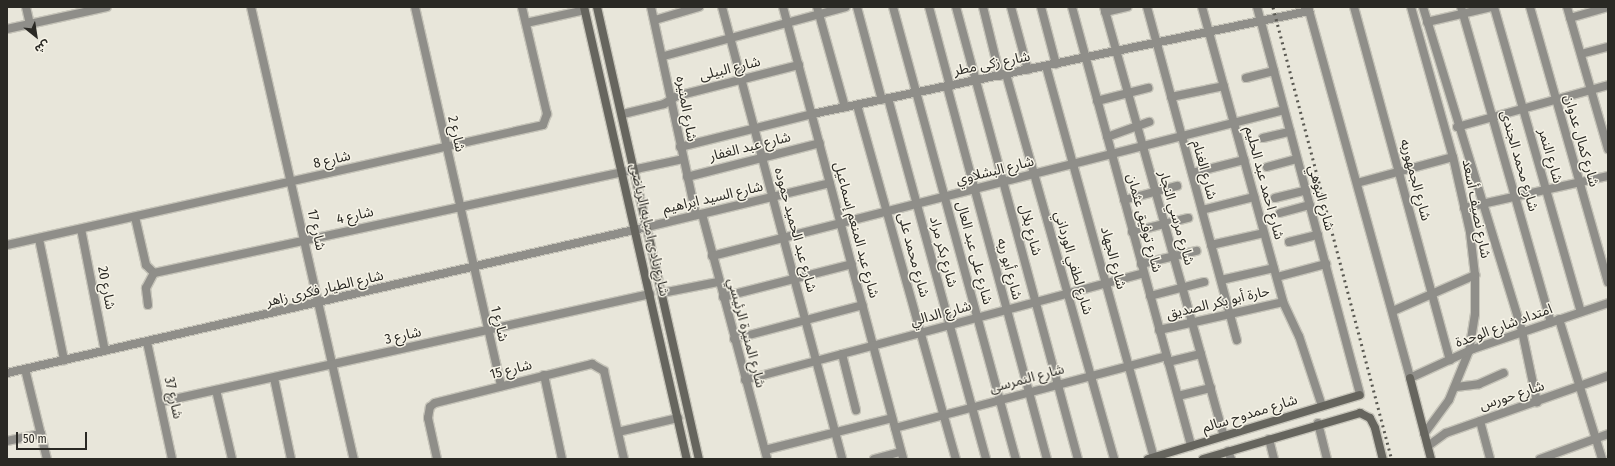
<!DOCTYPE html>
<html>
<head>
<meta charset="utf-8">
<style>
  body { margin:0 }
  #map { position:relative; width:1615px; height:466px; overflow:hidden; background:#e8e6da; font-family:"Fira Sans Condensed","Noto Sans Arabic",sans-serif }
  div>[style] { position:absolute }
  .roads { filter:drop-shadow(1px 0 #c6c4b9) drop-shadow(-1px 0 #c6c4b9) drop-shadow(0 1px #c6c4b9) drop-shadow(0 -1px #c6c4b9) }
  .minor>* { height:8px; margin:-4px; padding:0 4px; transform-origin:4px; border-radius:4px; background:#8f8e89 }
  .tertiary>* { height:8px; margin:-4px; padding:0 4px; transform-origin:4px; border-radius:4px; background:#8f8e89 }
  .secondary>* { height:8px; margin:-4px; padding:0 4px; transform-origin:4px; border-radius:4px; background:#66655e }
  .rail>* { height:3px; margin-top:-1.5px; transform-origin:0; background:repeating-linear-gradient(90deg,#595851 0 2px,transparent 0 6px) }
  span { translate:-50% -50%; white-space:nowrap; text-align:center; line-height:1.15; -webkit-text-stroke:3px #f6f3e7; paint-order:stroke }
  .street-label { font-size:14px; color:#2a2924 }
  .frame { position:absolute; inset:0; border:8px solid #2a2924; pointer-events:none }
  .north { position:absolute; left:16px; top:16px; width:40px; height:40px; -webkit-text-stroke:3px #f6f3e7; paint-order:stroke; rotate:150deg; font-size:11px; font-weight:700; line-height:16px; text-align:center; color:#2a2924 }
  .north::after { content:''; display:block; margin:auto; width:14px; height:18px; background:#2a2924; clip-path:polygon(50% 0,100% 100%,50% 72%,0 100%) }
  .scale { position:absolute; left:16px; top:432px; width:71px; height:18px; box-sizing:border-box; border:2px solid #2a2924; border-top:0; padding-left:5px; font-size:12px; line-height:14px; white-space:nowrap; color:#2a2924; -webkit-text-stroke:3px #f6f3e7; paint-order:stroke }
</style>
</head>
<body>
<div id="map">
  <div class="roads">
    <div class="minor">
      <i style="left:26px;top:7px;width:17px;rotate:77deg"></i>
      <i style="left:251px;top:7px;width:464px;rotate:77.2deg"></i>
      <i style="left:415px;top:7px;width:389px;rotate:77.2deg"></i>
      <i style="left:651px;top:7px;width:213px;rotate:77.8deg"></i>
      <i style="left:722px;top:7px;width:468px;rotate:75.1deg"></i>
      <i style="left:783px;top:7px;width:468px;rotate:75.1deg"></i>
      <i style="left:817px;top:7px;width:104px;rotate:74.4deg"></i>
      <i style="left:857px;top:7px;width:96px;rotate:75deg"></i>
      <i style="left:893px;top:7px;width:468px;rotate:74.8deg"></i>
      <i style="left:929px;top:7px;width:82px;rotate:75.1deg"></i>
      <i style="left:956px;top:7px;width:468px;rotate:74.9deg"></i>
      <i style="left:983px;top:7px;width:71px;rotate:76.2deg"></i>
      <i style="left:1011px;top:7px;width:65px;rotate:74.9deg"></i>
      <i style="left:1041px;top:7px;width:59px;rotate:75.3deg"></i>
      <i style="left:1072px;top:7px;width:455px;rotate:74.8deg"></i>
      <i style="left:1104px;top:7px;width:445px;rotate:74.4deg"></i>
      <i style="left:1147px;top:7px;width:345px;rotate:74.9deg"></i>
      <i style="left:1202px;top:7px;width:306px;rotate:74.6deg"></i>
      <i style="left:1283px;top:302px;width:38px;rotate:65deg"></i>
      <i style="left:1299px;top:336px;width:74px;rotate:71.8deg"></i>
      <i style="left:1354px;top:7px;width:366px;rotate:74.8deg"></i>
      <i style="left:1411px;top:7px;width:156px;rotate:74.4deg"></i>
      <i style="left:1453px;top:157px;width:77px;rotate:77.2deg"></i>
      <i style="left:1470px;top:232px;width:43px;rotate:83.4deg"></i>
      <i style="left:1475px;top:275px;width:39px;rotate:90deg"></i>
      <i style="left:1475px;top:314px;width:37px;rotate:99deg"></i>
      <i style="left:1469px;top:351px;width:53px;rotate:112.2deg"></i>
      <i style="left:1449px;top:400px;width:42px;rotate:126.3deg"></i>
      <i style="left:1423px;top:7px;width:339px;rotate:73deg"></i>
      <i style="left:1522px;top:331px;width:73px;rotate:78.1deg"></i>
      <i style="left:1461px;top:7px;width:328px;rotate:74.1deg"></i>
      <i style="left:1494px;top:7px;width:317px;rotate:74.1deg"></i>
      <i style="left:1530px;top:7px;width:286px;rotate:74.2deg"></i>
      <i style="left:1567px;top:7px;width:148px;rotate:73.9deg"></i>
      <i style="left:1105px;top:12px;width:23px;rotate:-13deg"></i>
      <i style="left:1570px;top:18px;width:40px;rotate:-16deg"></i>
      <i style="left:655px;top:20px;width:46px;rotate:-16.5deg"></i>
      <i style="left:1427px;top:22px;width:67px;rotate:-13deg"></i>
      <i style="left:526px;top:23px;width:60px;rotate:-12.4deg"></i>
      <i style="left:7px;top:29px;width:102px;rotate:-12.4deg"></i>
      <i style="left:1581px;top:54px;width:28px;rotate:-15deg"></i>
      <i style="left:664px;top:56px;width:188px;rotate:-15.1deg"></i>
      <i style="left:1046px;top:66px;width:406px;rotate:74.6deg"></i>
      <i style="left:1006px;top:74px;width:400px;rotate:74.3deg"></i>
      <i style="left:1246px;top:78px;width:29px;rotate:-14deg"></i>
      <i style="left:947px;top:86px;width:386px;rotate:75deg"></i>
      <i style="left:1171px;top:97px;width:54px;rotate:-11.7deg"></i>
      <i style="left:888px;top:98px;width:374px;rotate:74.8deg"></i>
      <i style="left:1097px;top:101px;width:53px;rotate:-14.3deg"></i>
      <i style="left:857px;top:105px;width:368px;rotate:74.4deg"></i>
      <i style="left:623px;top:114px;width:42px;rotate:-13.7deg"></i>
      <i style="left:664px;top:104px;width:15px;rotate:-32deg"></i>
      <i style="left:677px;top:96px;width:126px;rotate:-14.3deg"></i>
      <i style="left:1457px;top:127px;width:157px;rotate:-15.5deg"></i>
      <i style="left:1107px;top:137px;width:45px;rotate:-19.7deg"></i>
      <i style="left:1263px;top:138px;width:28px;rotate:-13deg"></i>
      <i style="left:680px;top:147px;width:136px;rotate:-14deg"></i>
      <i style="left:812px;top:114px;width:508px;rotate:-11.71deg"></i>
      <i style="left:1267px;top:167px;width:31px;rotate:-15deg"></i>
      <i style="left:1192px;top:173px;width:54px;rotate:-14deg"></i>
      <i style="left:687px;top:177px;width:137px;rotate:-14.3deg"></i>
      <i style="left:1357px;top:183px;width:99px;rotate:-15.2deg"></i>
      <i style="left:1275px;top:198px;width:32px;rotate:-14deg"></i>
      <i style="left:1124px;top:200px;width:55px;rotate:-14.8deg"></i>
      <i style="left:1464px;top:208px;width:148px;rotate:-12.5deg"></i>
      <i style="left:1202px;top:210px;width:54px;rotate:-14deg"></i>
      <i style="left:1280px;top:213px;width:31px;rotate:-15deg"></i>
      <i style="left:702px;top:214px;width:253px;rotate:75.1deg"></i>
      <i style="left:135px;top:217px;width:49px;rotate:77.1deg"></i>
      <i style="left:146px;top:265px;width:11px;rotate:45deg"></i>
      <i style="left:154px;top:273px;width:541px;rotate:-12.16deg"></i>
      <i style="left:647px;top:227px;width:188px;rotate:-13.5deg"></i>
      <i style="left:81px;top:229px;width:124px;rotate:78.9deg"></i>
      <i style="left:1132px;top:232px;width:58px;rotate:-14deg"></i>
      <i style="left:39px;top:239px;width:124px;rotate:78.3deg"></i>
      <i style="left:1289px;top:242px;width:30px;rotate:-14deg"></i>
      <i style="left:7px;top:245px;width:549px;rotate:-12.62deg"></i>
      <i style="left:543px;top:125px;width:12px;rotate:-70deg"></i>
      <i style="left:547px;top:114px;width:110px;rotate:-103.2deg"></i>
      <i style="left:1211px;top:245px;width:54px;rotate:-12.8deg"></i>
      <i style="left:712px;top:256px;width:590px;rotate:-14.32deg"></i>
      <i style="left:1141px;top:264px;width:57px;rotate:-13.3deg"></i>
      <i style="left:1277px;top:277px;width:51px;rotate:-14.9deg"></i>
      <i style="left:1221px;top:280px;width:54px;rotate:-12.8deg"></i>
      <i style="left:662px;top:293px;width:57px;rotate:-11.1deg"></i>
      <i style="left:1150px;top:296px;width:56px;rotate:-14.5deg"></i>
      <i style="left:723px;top:297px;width:133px;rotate:-14.3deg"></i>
      <i style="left:148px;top:305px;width:17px;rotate:-97deg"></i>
      <i style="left:146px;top:288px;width:17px;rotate:-62deg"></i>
      <i style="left:1393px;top:311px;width:90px;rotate:-23.7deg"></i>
      <i style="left:1559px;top:319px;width:146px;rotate:72.9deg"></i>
      <i style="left:1159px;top:330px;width:127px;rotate:-12.7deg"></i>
      <i style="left:734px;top:339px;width:133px;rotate:-14.8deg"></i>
      <i style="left:147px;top:342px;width:120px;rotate:77.9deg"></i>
      <i style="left:842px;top:354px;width:58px;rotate:76deg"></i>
      <i style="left:1168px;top:362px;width:34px;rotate:-14deg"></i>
      <i style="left:25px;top:369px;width:93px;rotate:76.3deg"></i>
      <i style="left:544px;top:375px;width:86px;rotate:77.9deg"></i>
      <i style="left:274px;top:378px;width:83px;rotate:78.1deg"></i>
      <i style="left:1410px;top:378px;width:69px;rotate:-24.7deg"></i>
      <i style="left:1473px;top:349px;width:143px;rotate:-18.8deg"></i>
      <i style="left:745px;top:380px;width:413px;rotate:-15deg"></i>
      <i style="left:1456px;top:387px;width:23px;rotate:-7deg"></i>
      <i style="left:1479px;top:384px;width:27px;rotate:-24deg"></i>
      <i style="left:216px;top:390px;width:71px;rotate:76.9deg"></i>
      <i style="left:1178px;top:396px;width:34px;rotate:-14deg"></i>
      <i style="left:161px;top:402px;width:501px;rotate:-12.45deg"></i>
      <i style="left:1480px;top:421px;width:39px;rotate:75deg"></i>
      <i style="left:1318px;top:423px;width:37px;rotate:76deg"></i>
      <i style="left:895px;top:428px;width:281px;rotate:-14.8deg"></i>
      <i style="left:618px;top:432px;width:62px;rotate:-13.1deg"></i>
      <i style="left:1269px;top:439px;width:21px;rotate:76deg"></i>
      <i style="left:7px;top:441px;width:35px;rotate:-12deg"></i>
      <i style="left:1428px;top:446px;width:22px;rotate:-36deg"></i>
      <i style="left:1446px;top:433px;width:172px;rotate:-19.4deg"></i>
      <i style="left:765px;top:450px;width:131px;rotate:-14.1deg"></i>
      <i style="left:1228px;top:451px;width:9px;rotate:69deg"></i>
      <i style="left:437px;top:459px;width:42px;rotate:-102.4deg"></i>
      <i style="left:428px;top:418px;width:11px;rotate:-80deg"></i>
      <i style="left:430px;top:407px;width:6px;rotate:-39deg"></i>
      <i style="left:435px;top:403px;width:162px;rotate:-14deg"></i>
      <i style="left:592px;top:364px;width:14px;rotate:30deg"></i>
      <i style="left:604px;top:371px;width:90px;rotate:77.2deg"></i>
      <i style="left:874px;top:459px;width:28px;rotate:-15deg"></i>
      <i style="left:1540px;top:459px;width:72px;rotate:-20.2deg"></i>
    </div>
    <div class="tertiary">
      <i style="left:1257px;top:7px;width:401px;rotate:75.1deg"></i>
      <i style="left:1308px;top:7px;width:385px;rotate:74.6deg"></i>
      <i style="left:7px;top:373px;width:656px;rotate:-12.85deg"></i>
    </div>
    <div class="secondary">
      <i style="left:584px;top:7px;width:464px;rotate:77.2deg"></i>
      <i style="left:597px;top:7px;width:463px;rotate:77.3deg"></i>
      <i style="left:1410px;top:378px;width:84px;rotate:75.5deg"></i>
      <i style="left:1148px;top:459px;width:221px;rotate:-16.8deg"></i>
      <i style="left:1203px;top:459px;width:164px;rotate:-16.3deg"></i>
      <i style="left:1360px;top:413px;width:11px;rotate:27deg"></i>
      <i style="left:1370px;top:418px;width:11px;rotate:63deg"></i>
      <i style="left:1375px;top:428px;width:32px;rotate:76deg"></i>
    </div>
  </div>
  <div class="rail">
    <i style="left:1273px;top:7px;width:467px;rotate:75.3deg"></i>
  </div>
  <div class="street-label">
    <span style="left:992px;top:64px;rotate:-11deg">شارع زكى مطر</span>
    <span style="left:730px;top:69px;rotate:-14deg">شارع البيلى</span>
    <span style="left:686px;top:109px;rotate:80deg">شارع المنيره</span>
    <span style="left:456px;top:134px;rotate:77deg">شارع 2</span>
    <span style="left:1581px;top:141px;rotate:74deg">شارع كمال عدوان</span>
    <span style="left:750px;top:147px;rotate:-14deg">شارع عبد الغفار</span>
    <span style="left:1550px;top:156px;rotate:74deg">شارع النمر</span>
    <span style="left:332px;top:160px;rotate:-13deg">شارع 8</span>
    <span style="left:1519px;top:161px;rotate:74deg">شارع محمد الجندى</span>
    <span style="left:1204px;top:170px;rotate:75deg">شارع الغنام</span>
    <span style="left:995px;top:171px;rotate:-14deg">شارع البشلاوي</span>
    <span style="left:1415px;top:180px;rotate:75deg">شارع الجمهوريه</span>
    <span style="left:1264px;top:183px;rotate:75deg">شارع احمد عبد الحليم</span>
    <span style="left:713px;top:198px;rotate:-13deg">شارع السيد ابراهيم</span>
    <span style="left:1321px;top:198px;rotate:75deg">شارع البوهي</span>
    <span style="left:1476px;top:209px;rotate:79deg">شارع نصيف أسعد</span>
    <span style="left:355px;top:216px;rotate:-13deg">شارع 4</span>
    <span style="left:1176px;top:218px;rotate:74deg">شارع مرسي النجار</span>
    <span style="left:1144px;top:223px;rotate:75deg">شارع توفيق عثمان</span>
    <span style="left:316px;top:230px;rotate:77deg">شارع 17</span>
    <span style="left:649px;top:230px;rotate:77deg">شارع نادى امبابه الرياضى</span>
    <span style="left:795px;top:230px;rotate:75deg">شارع عبد الحميد حموده</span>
    <span style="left:856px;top:230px;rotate:75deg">شارع عبد المنعم إسماعيل</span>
    <span style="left:1030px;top:230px;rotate:75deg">شارع بلال</span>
    <span style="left:943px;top:252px;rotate:75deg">شارع بكر مراد</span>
    <span style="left:974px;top:253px;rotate:75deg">شارع على عبد العال</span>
    <span style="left:913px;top:255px;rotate:75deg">شارع محمد على</span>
    <span style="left:1113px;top:258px;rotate:75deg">شارع الجهاد</span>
    <span style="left:1073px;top:263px;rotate:74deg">شارع لطفي الورداني</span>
    <span style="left:1009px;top:269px;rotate:75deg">شارع أبو ريه</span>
    <span style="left:106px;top:288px;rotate:79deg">شارع 20</span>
    <span style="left:325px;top:289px;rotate:-13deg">شارع الطيار فكرى زاهر</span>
    <span style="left:1218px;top:303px;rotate:-13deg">حارة أبو بكر الصديق</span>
    <span style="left:941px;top:314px;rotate:-15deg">شارع الدالي</span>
    <span style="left:499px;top:324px;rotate:76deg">شارع 1</span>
    <span style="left:1504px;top:326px;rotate:-20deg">امتداد شارع الوحدة</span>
    <span style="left:746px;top:333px;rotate:75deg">شارع المنيرة الرئيسي</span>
    <span style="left:403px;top:336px;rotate:-13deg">شارع 3</span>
    <span style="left:511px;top:370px;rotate:-14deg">شارع 15</span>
    <span style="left:1027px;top:379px;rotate:-15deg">شارع النمرسى</span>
    <span style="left:1512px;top:396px;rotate:-18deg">شارع حورس</span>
    <span style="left:173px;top:398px;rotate:77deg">شارع 37</span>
    <span style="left:1250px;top:414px;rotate:-17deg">شارع ممدوح سالم</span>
  </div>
  <div class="frame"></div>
  <div class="north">ش</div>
  <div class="scale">50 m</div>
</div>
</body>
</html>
